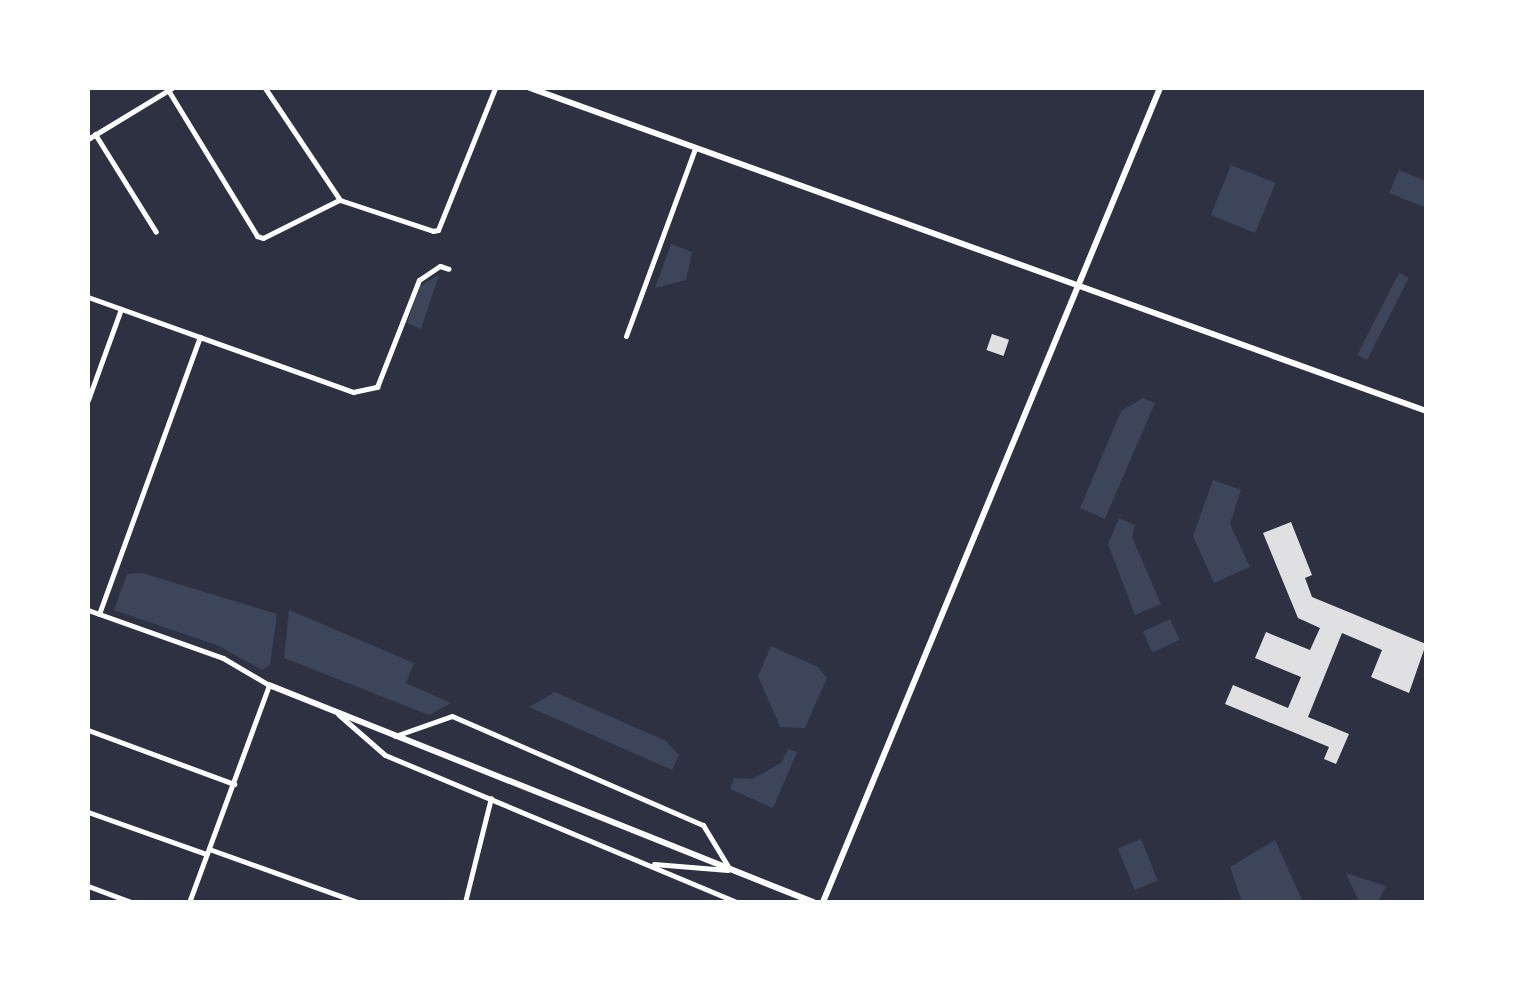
<!DOCTYPE html>
<html>
<head>
<meta charset="utf-8">
<style>
  body { margin:0 }
  #map { position:relative; width:1514px; height:990px; overflow:hidden; background:#2d3142; font-family:"Work Sans",sans-serif }
  div>[style] { position:absolute }
  .green>* { inset:0; background:#3c4559; transform-origin:0 0 }
  .building>* { inset:0; background:#e0e0e3; transform-origin:0 0 }
  .minor>* { height:5px; margin:-2.5px; padding:0 2.5px; transform-origin:2.5px; border-radius:2.5px; background:#fff }
  .tertiary>* { height:6px; margin:-3px; padding:0 3px; transform-origin:3px; border-radius:3px; background:#fff }
  .secondary>* { height:6px; margin:-3px; padding:0 3px; transform-origin:3px; border-radius:3px; background:#fff }
  span { translate:-50% -50%; white-space:nowrap; text-align:center; line-height:1.15; -webkit-text-stroke:10px #fff; paint-order:stroke }
  .frame { position:absolute; inset:0; border:90px solid #fff; pointer-events:none }
</style>
</head>
<body>
<div id="map">
  <div class="green">
    <i style="left:1231px;top:165px;width:48px;height:54px;rotate:22deg"></i>
    <i style="clip-path:polygon(1399px 170px,1426px 181px,1426px 208px,1389px 193px)"></i>
    <i style="clip-path:polygon(671px 244px,692px 252px,686px 280px,655px 288px)"></i>
    <i style="left:1399px;top:273px;width:11px;height:92px;rotate:27deg"></i>
    <i style="clip-path:polygon(439px 275px,421px 329px,407px 323px,420px 286px)"></i>
    <i style="clip-path:polygon(1143px 398px,1155px 403px,1105px 519px,1080px 508px,1121px 411px)"></i>
    <i style="clip-path:polygon(1213px 480px,1241px 490px,1230px 524px,1250px 567px,1214px 583px,1193px 536px)"></i>
    <i style="clip-path:polygon(1119px 518px,1135px 525px,1132px 537px,1161px 604px,1135px 615px,1108px 544px)"></i>
    <i style="clip-path:polygon(142px 573px,277px 614px,270px 665px,262px 670px,219px 646px,114px 610px,127px 574px)"></i>
    <i style="clip-path:polygon(289px 610px,414px 663px,406px 683px,451px 703px,429px 715px,284px 658px)"></i>
    <i style="left:1170px;top:619px;width:23px;height:30px;rotate:65deg"></i>
    <i style="clip-path:polygon(771px 646px,818px 667px,827px 678px,805px 728px,780px 727px,758px 676px)"></i>
    <i style="clip-path:polygon(555px 692px,666px 741px,679px 755px,672px 770px,529px 707px)"></i>
    <i style="clip-path:polygon(788px 749px,797px 752px,773px 808px,730px 789px,734px 778px,752px 779px,781px 763px)"></i>
    <i style="left:1141px;top:839px;width:45px;height:25px;rotate:68deg"></i>
    <i style="clip-path:polygon(1275px 840px,1303px 902px,1242px 902px,1230px 867px)"></i>
    <i style="clip-path:polygon(1346px 873px,1386px 886px,1378px 902px,1359px 902px)"></i>
  </div>
  <div class="building">
    <i style="left:992px;top:334px;width:18px;height:17px;rotate:19deg"></i>
    <i style="clip-path:polygon(1291px 522px,1312px 575px,1305px 578px,1312px 597px,1426px 644px,1409px 693px,1371px 677px,1382px 650px,1342px 633px,1308px 717px,1349px 734px,1336px 764px,1324px 759px,1329px 747px,1225px 704px,1233px 685px,1288px 708px,1301px 677px,1255px 658px,1266px 632px,1310px 650px,1320px 628px,1298px 618px,1263px 533px)"></i>
  </div>
  <div class="minor">
    <i style="left:265px;top:88px;width:135px;rotate:56.2deg"></i>
    <i style="left:340px;top:200px;width:98px;rotate:18.4deg"></i>
    <i style="left:433px;top:231px;width:5px;rotate:-11deg"></i>
    <i style="left:438px;top:230px;width:153px;rotate:-68.1deg"></i>
    <i style="left:168px;top:90px;width:171px;rotate:58.6deg"></i>
    <i style="left:257px;top:236px;width:6px;rotate:18deg"></i>
    <i style="left:263px;top:238px;width:85px;rotate:-26.6deg"></i>
    <i style="left:95px;top:134px;width:115px;rotate:58.1deg"></i>
    <i style="left:88px;top:139px;width:98px;rotate:-31.3deg"></i>
    <i style="left:88px;top:297px;width:282px;rotate:19.7deg"></i>
    <i style="left:353px;top:392px;width:25px;rotate:-12deg"></i>
    <i style="left:377px;top:387px;width:115px;rotate:-68.6deg"></i>
    <i style="left:419px;top:280px;width:25px;rotate:-34deg"></i>
    <i style="left:440px;top:266px;width:9px;rotate:18deg"></i>
    <i style="left:626px;top:336px;width:200px;rotate:-69.8deg"></i>
    <i style="left:88px;top:400px;width:97px;rotate:-70.1deg"></i>
    <i style="left:88px;top:610px;width:143px;rotate:19.6deg"></i>
    <i style="left:223px;top:658px;width:53px;rotate:30.4deg"></i>
    <i style="left:269px;top:685px;width:231px;rotate:110.2deg"></i>
    <i style="left:99px;top:614px;width:295px;rotate:-70deg"></i>
    <i style="left:338px;top:714px;width:62px;rotate:41.1deg"></i>
    <i style="left:385px;top:755px;width:381px;rotate:22.7deg"></i>
    <i style="left:88px;top:730px;width:156px;rotate:20.3deg"></i>
    <i style="left:395px;top:736px;width:60px;rotate:-19.3deg"></i>
    <i style="left:452px;top:716px;width:274px;rotate:23.5deg"></i>
    <i style="left:703px;top:825px;width:50px;rotate:58.8deg"></i>
    <i style="left:88px;top:812px;width:125px;rotate:19.6deg"></i>
    <i style="left:209px;top:849px;width:157px;rotate:19.7deg"></i>
    <i style="left:654px;top:864px;width:74px;rotate:4.6deg"></i>
    <i style="left:88px;top:886px;width:46px;rotate:20.4deg"></i>
    <i style="left:465px;top:902px;width:107px;rotate:-76deg"></i>
  </div>
  <div class="tertiary">
    <i style="left:530px;top:88px;width:952px;rotate:19.82deg"></i>
    <i style="left:269px;top:685px;width:586px;rotate:21.75deg"></i>
  </div>
  <div class="secondary">
    <i style="left:823px;top:902px;width:881px;rotate:-67.51deg"></i>
  </div>
  <div class="frame"></div>
</div>
</body>
</html>
